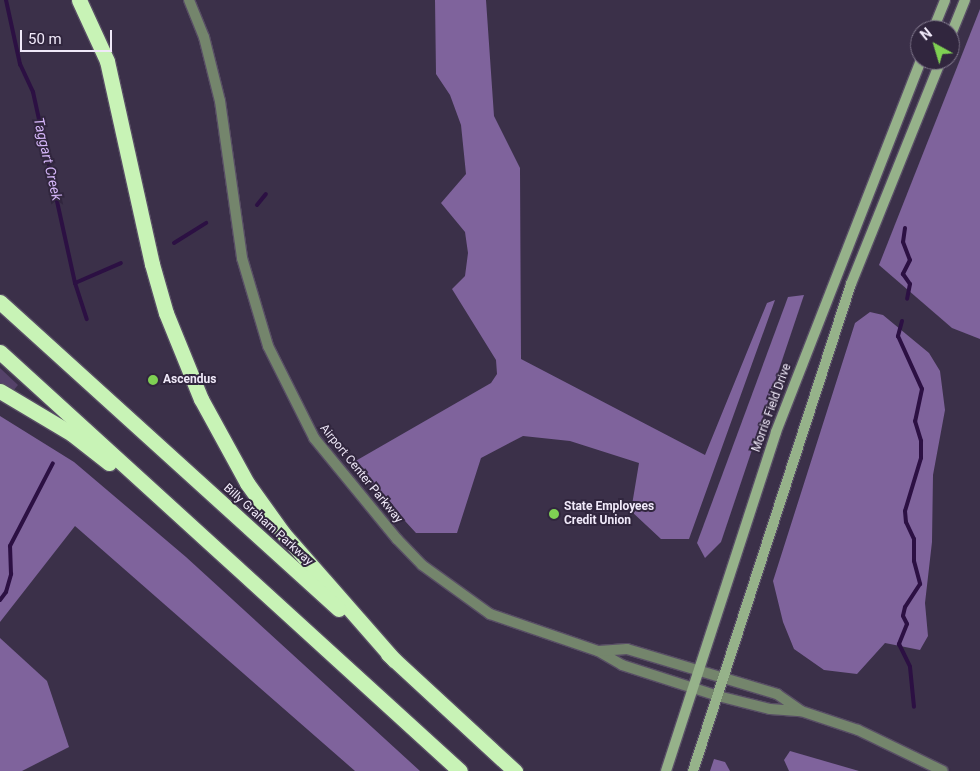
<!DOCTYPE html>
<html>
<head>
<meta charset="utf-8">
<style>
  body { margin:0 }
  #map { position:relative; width:980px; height:771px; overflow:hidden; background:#3b3049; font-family:Roboto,sans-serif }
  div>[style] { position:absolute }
  .green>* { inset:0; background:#554269 }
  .forest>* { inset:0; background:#7f639c }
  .stream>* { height:4px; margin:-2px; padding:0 2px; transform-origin:2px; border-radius:2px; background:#2c1043 }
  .roads { filter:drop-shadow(1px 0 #584e65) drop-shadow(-1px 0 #584e65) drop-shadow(0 1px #584e65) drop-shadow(0 -1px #584e65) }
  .street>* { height:10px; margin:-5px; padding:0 5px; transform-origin:5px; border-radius:5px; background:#74856c }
  .secondary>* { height:10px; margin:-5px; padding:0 5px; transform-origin:5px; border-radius:5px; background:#96b28a }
  .highway>* { height:15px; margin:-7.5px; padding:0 7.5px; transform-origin:7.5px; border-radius:7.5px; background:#c8f3b6 }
  .dots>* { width:14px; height:14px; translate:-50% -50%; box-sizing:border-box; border:2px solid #31263e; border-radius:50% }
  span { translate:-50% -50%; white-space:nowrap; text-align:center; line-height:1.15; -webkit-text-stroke:4px #31263e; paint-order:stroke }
  .poi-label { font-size:12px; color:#f0e9f9; font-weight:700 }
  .left { translate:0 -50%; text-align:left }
  .street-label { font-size:12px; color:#f0e9f9 }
  .water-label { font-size:14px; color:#d4b5f8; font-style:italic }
  .north { position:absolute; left:910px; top:20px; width:50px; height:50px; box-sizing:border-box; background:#31263e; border:1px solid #7d7489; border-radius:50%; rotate:321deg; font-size:14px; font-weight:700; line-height:20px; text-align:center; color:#f0e9f9 }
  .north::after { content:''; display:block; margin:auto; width:18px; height:22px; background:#7fd053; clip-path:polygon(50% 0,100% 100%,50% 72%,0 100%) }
  .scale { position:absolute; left:20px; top:30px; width:92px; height:22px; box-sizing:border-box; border:2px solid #f0e9f9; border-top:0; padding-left:6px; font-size:15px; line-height:18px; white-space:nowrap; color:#f0e9f9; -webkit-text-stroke:4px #31263e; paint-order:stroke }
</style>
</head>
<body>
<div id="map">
  <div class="green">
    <i style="clip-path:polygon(0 368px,18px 385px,13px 391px,0 384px)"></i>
  </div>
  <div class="forest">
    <i style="clip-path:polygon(435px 0,486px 0,494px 116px,520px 168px,521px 359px,705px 455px,767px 303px,775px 300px,689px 539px,661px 539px,631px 511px,639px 463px,570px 441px,523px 436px,481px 458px,457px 533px,416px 533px,352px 463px,491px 383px,497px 374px,496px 360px,452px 289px,465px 276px,468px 253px,465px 232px,441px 203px,466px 174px,461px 125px,450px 95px,436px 74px)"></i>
    <i style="clip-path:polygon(980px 9px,980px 339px,952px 328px,879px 265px)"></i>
    <i style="clip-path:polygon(804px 295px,721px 542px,705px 558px,697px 543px,788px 297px)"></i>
    <i style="clip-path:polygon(870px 312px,883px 315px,929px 353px,940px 371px,945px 410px,933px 475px,932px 542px,925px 603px,928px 636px,920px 650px,885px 643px,857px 674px,824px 670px,794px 649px,783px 622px,773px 581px,855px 323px)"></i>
    <i style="clip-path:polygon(0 416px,74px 462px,186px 557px,420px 771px,355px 771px,75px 526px,0 622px)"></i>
    <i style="clip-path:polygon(0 638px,47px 681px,69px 747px,22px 771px,0 771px)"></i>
    <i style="clip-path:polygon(790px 751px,859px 771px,789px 771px,784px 760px)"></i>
    <i style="clip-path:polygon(714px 759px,725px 762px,730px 771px,710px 771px)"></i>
  </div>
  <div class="stream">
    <i style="left:6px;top:0;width:66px;rotate:77.7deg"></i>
    <i style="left:20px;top:64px;width:31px;rotate:65deg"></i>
    <i style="left:33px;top:92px;width:196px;rotate:77.6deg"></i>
    <i style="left:75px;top:283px;width:38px;rotate:72deg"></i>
    <i style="left:257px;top:205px;width:14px;rotate:-51deg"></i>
    <i style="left:905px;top:228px;width:14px;rotate:98deg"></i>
    <i style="left:903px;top:242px;width:19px;rotate:69deg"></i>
    <i style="left:910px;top:260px;width:16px;rotate:117deg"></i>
    <i style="left:903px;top:274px;width:12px;rotate:55deg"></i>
    <i style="left:910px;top:284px;width:15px;rotate:101deg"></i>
    <i style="left:174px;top:243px;width:38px;rotate:-32deg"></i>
    <i style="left:75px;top:283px;width:50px;rotate:-23.5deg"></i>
    <i style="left:902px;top:321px;width:16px;rotate:105deg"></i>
    <i style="left:898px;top:336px;width:58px;rotate:65.6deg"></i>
    <i style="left:922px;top:389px;width:33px;rotate:102deg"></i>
    <i style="left:915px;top:421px;width:21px;rotate:73deg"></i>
    <i style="left:921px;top:441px;width:17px;rotate:90deg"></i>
    <i style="left:921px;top:458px;width:55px;rotate:106.8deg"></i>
    <i style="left:905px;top:511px;width:11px;rotate:85deg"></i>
    <i style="left:906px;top:522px;width:19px;rotate:65deg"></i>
    <i style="left:914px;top:539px;width:22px;rotate:90deg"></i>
    <i style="left:914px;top:561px;width:24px;rotate:75deg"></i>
    <i style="left:920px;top:584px;width:27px;rotate:123deg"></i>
    <i style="left:905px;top:607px;width:9px;rotate:103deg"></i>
    <i style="left:903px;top:616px;width:9px;rotate:63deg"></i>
    <i style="left:907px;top:624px;width:22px;rotate:112deg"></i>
    <i style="left:899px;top:644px;width:25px;rotate:64deg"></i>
    <i style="left:910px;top:667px;width:40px;rotate:84.3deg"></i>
    <i style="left:0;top:600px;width:10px;rotate:-53deg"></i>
    <i style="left:6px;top:592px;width:19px;rotate:-74deg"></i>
    <i style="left:11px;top:574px;width:28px;rotate:-92deg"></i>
    <i style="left:10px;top:546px;width:93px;rotate:-62.6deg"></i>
  </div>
  <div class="roads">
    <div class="street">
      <i style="left:189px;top:0;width:40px;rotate:68deg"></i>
      <i style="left:204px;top:37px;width:66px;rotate:76deg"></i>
      <i style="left:220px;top:101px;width:159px;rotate:82deg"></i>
      <i style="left:242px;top:258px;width:92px;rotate:73.5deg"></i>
      <i style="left:268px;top:346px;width:103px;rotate:63.4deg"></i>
      <i style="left:314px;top:438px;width:131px;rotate:50.6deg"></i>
      <i style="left:397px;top:539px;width:36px;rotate:46deg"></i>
      <i style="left:422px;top:565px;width:84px;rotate:35.8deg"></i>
      <i style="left:490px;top:614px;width:114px;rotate:18.9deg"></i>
      <i style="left:598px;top:651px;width:28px;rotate:30deg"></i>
      <i style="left:622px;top:665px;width:101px;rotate:17.9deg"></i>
      <i style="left:718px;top:696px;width:54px;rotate:14deg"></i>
      <i style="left:770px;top:709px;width:31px;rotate:4deg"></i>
      <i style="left:599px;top:651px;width:28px;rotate:-4deg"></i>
      <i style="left:627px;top:649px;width:157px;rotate:16.7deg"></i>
      <i style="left:777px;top:694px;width:29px;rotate:35deg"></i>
      <i style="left:801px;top:711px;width:60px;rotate:18.4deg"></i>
      <i style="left:858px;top:730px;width:94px;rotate:25.8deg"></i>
    </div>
    <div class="secondary">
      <i style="left:933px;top:30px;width:32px;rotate:-68deg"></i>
      <i style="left:950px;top:37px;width:40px;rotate:-68deg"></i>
      <i style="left:666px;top:771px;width:356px;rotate:-72deg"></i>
      <i style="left:776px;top:432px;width:399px;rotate:-68.7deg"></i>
      <i style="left:693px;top:771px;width:512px;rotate:-72.03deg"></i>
      <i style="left:851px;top:284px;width:241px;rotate:-68.1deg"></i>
    </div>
    <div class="highway">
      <i style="left:79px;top:0;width:67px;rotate:65.3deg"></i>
      <i style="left:107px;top:61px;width:208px;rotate:77.5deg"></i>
      <i style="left:152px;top:264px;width:51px;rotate:74.1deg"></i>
      <i style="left:166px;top:313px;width:93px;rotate:67.9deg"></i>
      <i style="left:201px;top:399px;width:96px;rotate:61.3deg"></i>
      <i style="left:247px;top:483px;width:62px;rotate:54.2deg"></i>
      <i style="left:283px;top:533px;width:169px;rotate:48.8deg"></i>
      <i style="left:0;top:302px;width:457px;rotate:42.2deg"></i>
      <i style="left:0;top:352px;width:622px;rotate:42.33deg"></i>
      <i style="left:0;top:391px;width:84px;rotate:30.8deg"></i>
      <i style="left:72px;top:434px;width:47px;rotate:38.1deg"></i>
      <i style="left:388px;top:654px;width:173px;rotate:42.7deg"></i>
    </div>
  </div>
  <div class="dots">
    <i style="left:153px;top:380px;background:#7fd053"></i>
    <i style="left:554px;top:514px;background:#7fd053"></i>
  </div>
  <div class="poi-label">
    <span class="left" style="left:163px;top:380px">Ascendus</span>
    <span class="left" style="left:564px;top:514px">State Employees<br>Credit Union</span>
  </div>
  <div class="street-label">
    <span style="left:772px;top:408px;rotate:-70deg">Morris Field Drive</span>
    <span style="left:361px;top:474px;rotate:51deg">Airport Center Parkway</span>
    <span style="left:268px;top:525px;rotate:42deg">Billy Graham Parkway</span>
  </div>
  <div class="water-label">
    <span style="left:48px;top:159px;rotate:77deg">Taggart Creek</span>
  </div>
  <div class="north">N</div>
  <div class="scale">50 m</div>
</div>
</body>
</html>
